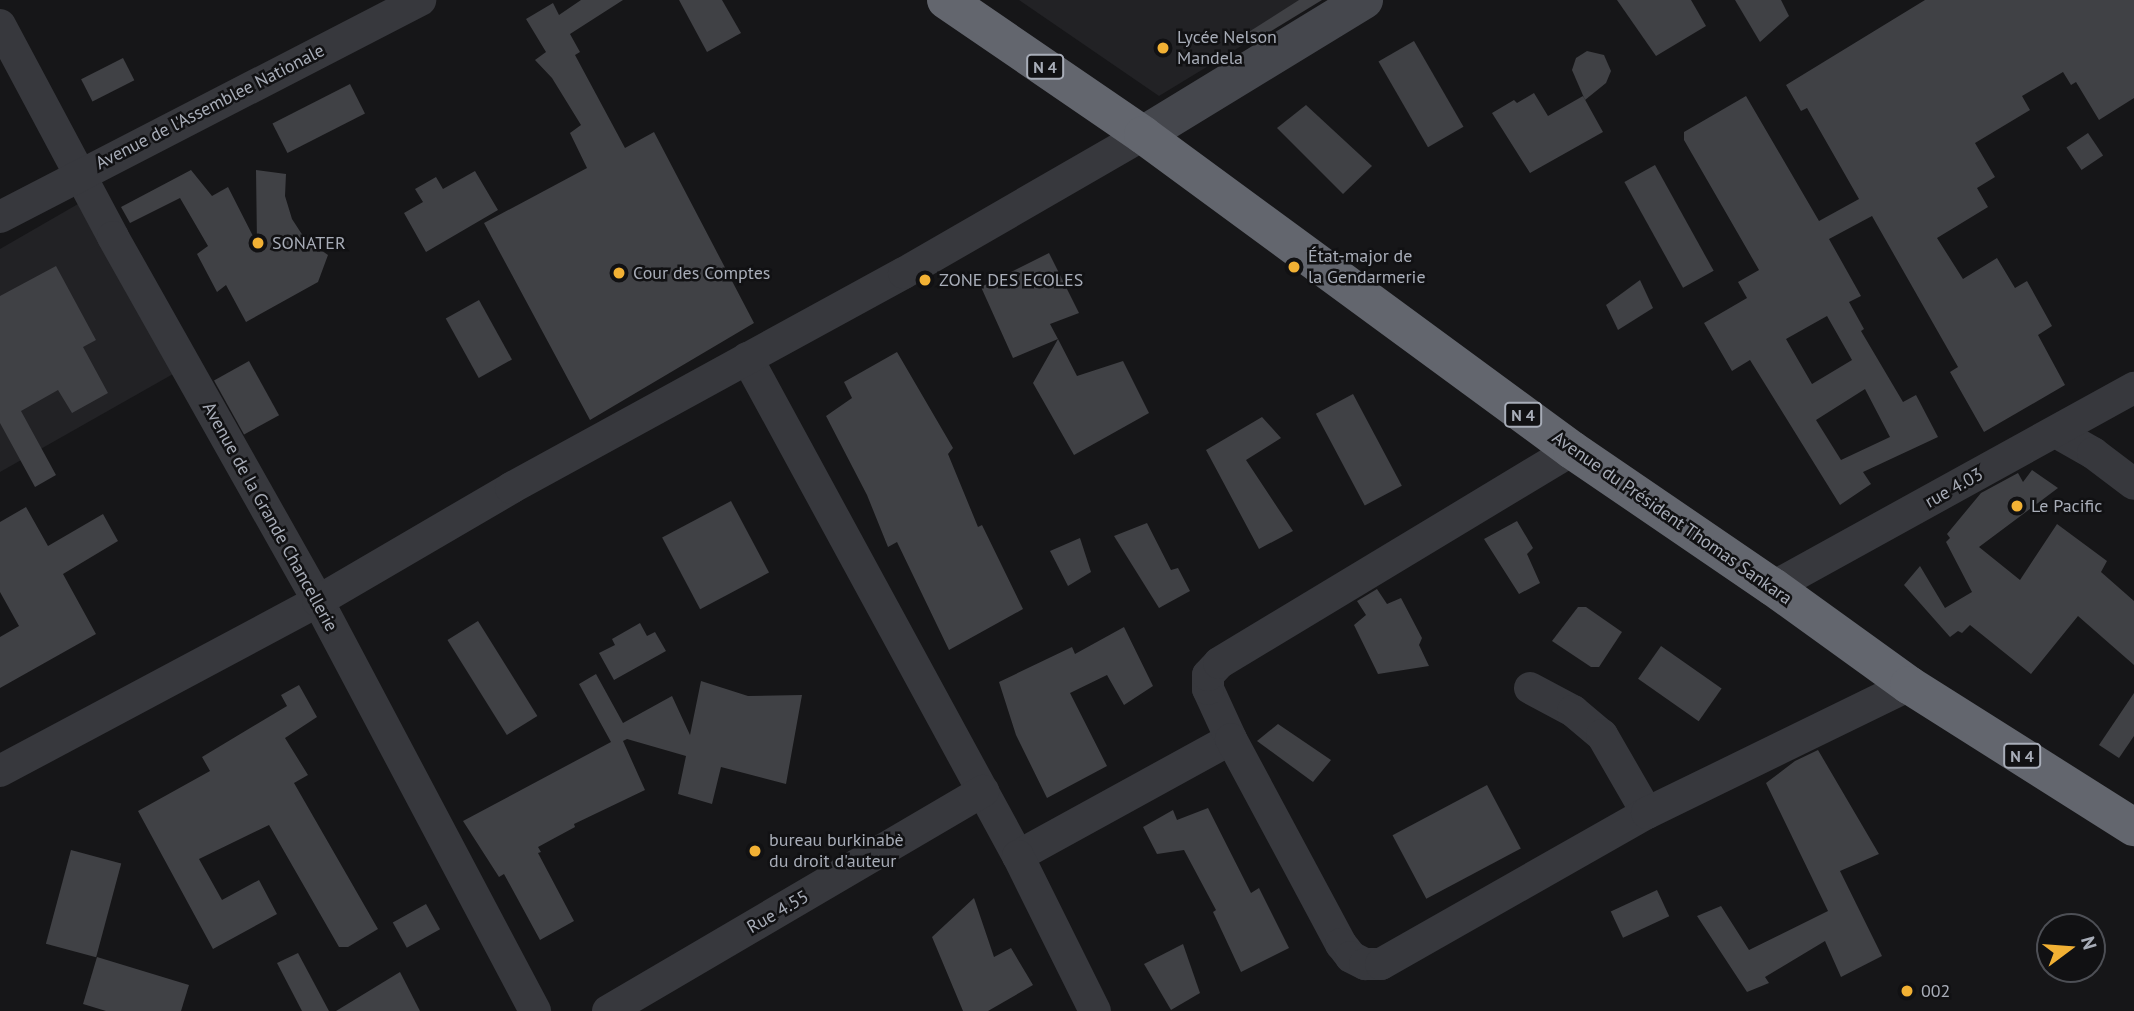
<!DOCTYPE html>
<html>
<head>
<meta charset="utf-8">
<style>
  body { margin:0 }
  #map { position:relative; width:2134px; height:1011px; overflow:hidden; background:#161618; font-family:"PT Sans",sans-serif }
  div>[style] { position:absolute }
  .built>* { inset:0; background:#222225 }
  .building>* { inset:0; background:#404145; transform-origin:0 0 }
  .street>* { height:32px; margin:-16px; padding:0 16px; transform-origin:16px; border-radius:16px; background:#37383d }
  .secondary>* { height:38px; margin:-19px; padding:0 19px; transform-origin:19px; border-radius:19px; background:#45474d }
  .highway>* { height:38px; margin:-19px; padding:0 19px; transform-origin:19px; border-radius:19px; background:#63666e }
  .dots>* { width:19px; height:19px; translate:-50% -50%; box-sizing:border-box; border:4px solid #111113; border-radius:50% }
  span { translate:-50% -50%; white-space:nowrap; text-align:center; line-height:1.15; -webkit-text-stroke:5px #111113; paint-order:stroke }
  .shield-label span { padding:2px 5px; background:#111113; border:2px solid; border-radius:5px; -webkit-text-stroke-width:0 }
  .shield-label { font-size:16px; color:#a8adb8; font-weight:700 }
  .poi-label { font-size:18px; color:#a8adb8 }
  .left { translate:0 -50%; text-align:left }
  .street-label { font-size:18px; color:#a8adb8 }
  .north { position:absolute; left:2036px; top:913px; width:70px; height:70px; box-sizing:border-box; background:#111113; border:2px solid #4d4f55; border-radius:50%; rotate:74deg; font-size:19px; font-weight:700; line-height:28px; text-align:center; color:#a8adb8 }
  .north::after { content:''; display:block; margin:auto; width:24px; height:32px; background:#f2b134; clip-path:polygon(50% 0,100% 100%,50% 72%,0 100%) }
</style>
</head>
<body>
<div id="map">
  <div class="built">
    <i style="clip-path:polygon(1019px 0,1317px 0,1159px 96px)"></i>
    <i style="clip-path:polygon(78px 204px,173px 374px,0 472px,0 249px)"></i>
  </div>
  <div class="building">
    <i style="clip-path:polygon(581px 0,623px 0,570px 34px,580px 52px,575px 55px,625px 148px,654px 132px,754px 323px,590px 420px,484px 223px,587px 168px,570px 133px,581px 125px,552px 78px,535px 60px,546px 52px,526px 19px,553px 3px,559px 15px)"></i>
    <i style="clip-path:polygon(679px 0,722px 0,741px 33px,707px 52px)"></i>
    <i style="clip-path:polygon(1299px 0,1322px 0,1250px 44px,1244px 35px)"></i>
    <i style="clip-path:polygon(1617px 0,1691px 0,1706px 26px,1656px 56px)"></i>
    <i style="clip-path:polygon(1735px 0,1781px 0,1789px 16px,1760px 42px)"></i>
    <i style="clip-path:polygon(evenodd,1925px 0,2134px 0,2134px 98px,2099px 120px,2076px 82px,2071px 85px,2063px 72px,2022px 96px,2030px 110px,1975px 143px,1995px 177px,1977px 188px,1988px 207px,1937px 238px,1963px 279px,1997px 258px,2015px 288px,2027px 281px,2052px 326px,2038px 335px,2065px 385px,1984px 432px,1950px 372px,1958px 367px,1872px 216px,1829px 239px,1861px 296px,1849px 302px,1864px 329px,1861px 331px,1903px 402px,1916px 395px,1938px 437px,1863px 472px,1871px 484px,1840px 505px,1750px 360px,1732px 371px,1704px 323px,1747px 298px,1738px 282px,1759px 270px,1684px 140px,1684px 132px,1746px 96px,1819px 221px,1859px 199px,1807px 108px,1801px 111px,1786px 85px,1925px 0,1827px 316px,1852px 360px,1812px 384px,1786px 339px,1827px 316px,1925px 0,1865px 389px,1890px 437px,1841px 460px,1816px 420px,1865px 389px)"></i>
    <i style="left:1414px;top:41px;width:99px;height:41px;rotate:60deg"></i>
    <i style="clip-path:polygon(1587px 51px,1604px 55px,1611px 71px,1606px 83px,1585px 100px,1572px 70px,1576px 58px)"></i>
    <i style="left:123px;top:58px;width:25px;height:47px;rotate:63deg"></i>
    <i style="left:350px;top:84px;width:33px;height:87px;rotate:63deg"></i>
    <i style="clip-path:polygon(1534px 93px,1548px 116px,1583px 96px,1603px 132px,1530px 173px,1492px 113px,1514px 100px,1517px 103px)"></i>
    <i style="clip-path:polygon(1306px 105px,1372px 166px,1343px 194px,1277px 128px)"></i>
    <i style="left:2088px;top:133px;width:27px;height:26px;rotate:56deg"></i>
    <i style="left:1655px;top:165px;width:121px;height:35px;rotate:61deg"></i>
    <i style="clip-path:polygon(191px 170px,212px 196px,228px 187px,257px 244px,256px 170px,286px 174px,285px 196px,292px 219px,305px 239px,328px 255px,318px 282px,246px 322px,226px 285px,217px 292px,197px 254px,208px 246px,180px 198px,130px 223px,121px 207px)"></i>
    <i style="clip-path:polygon(475px 171px,498px 210px,426px 252px,404px 213px,423px 202px,415px 189px,436px 177px,443px 189px)"></i>
    <i style="clip-path:polygon(1049px 253px,1079px 313px,1050px 324px,1058px 339px,1013px 358px,981px 287px)"></i>
    <i style="clip-path:polygon(56px 266px,96px 340px,83px 347px,108px 393px,72px 413px,58px 390px,21px 411px,56px 475px,35px 487px,0 423px,0 296px)"></i>
    <i style="clip-path:polygon(1640px 280px,1653px 308px,1618px 330px,1606px 305px)"></i>
    <i style="left:479px;top:300px;width:68px;height:38px;rotate:61deg"></i>
    <i style="clip-path:polygon(1058px 339px,1077px 376px,1123px 361px,1149px 413px,1074px 455px,1033px 383px)"></i>
    <i style="clip-path:polygon(897px 352px,953px 448px,948px 454px,978px 527px,982px 525px,1023px 609px,949px 650px,897px 542px,888px 547px,867px 495px,826px 416px,852px 398px,844px 382px)"></i>
    <i style="left:249px;top:361px;width:62px;height:40px;rotate:61deg"></i>
    <i style="left:1353px;top:394px;width:104px;height:42px;rotate:62deg"></i>
    <i style="clip-path:polygon(1262px 417px,1281px 438px,1246px 460px,1293px 531px,1259px 549px,1206px 450px)"></i>
    <i style="clip-path:polygon(2032px 470px,2058px 488px,1979px 547px,2020px 580px,2057px 524px,2107px 561px,2101px 572px,2134px 601px,2134px 665px,2078px 616px,2031px 674px,1970px 625px,1962px 633px,1958px 631px,1950px 637px,1904px 585px,1920px 566px,1945px 608px,1972px 592px,1946px 542px,1950px 538px,1947px 534px,1981px 493px,2018px 473px,2023px 482px)"></i>
    <i style="left:731px;top:501px;width:81px;height:78px;rotate:62deg"></i>
    <i style="clip-path:polygon(26px 507px,48px 546px,103px 514px,118px 541px,63px 574px,96px 634px,0 688px,0 637px,19px 626px,0 592px,0 522px)"></i>
    <i style="clip-path:polygon(1517px 521px,1533px 548px,1527px 554px,1540px 583px,1519px 594px,1484px 539px)"></i>
    <i style="clip-path:polygon(1147px 523px,1171px 570px,1178px 568px,1190px 591px,1159px 608px,1114px 536px)"></i>
    <i style="clip-path:polygon(1080px 538px,1091px 572px,1068px 586px,1050px 551px)"></i>
    <i style="clip-path:polygon(1377px 589px,1387px 604px,1401px 598px,1422px 638px,1419px 645px,1429px 666px,1378px 674px,1354px 625px,1366px 615px,1357px 601px)"></i>
    <i style="clip-path:polygon(1578px 607px,1586px 607px,1622px 632px,1599px 667px,1591px 667px,1552px 641px)"></i>
    <i style="left:478px;top:621px;width:112px;height:36px;rotate:58deg"></i>
    <i style="clip-path:polygon(640px 623px,647px 636px,655px 632px,666px 651px,614px 680px,599px 653px,615px 645px,612px 639px)"></i>
    <i style="clip-path:polygon(1124px 627px,1153px 686px,1124px 705px,1107px 675px,1070px 693px,1107px 766px,1047px 798px,1016px 735px,999px 682px,1072px 647px,1075px 654px)"></i>
    <i style="left:1661px;top:646px;width:74px;height:40px;rotate:35deg"></i>
    <i style="clip-path:polygon(596px 674px,623px 723px,672px 696px,690px 735px,701px 681px,748px 696px,802px 695px,786px 784px,721px 767px,712px 804px,678px 794px,686px 756px,627px 739px,623px 741px,645px 790px,574px 824px,575px 827px,538px 847px,541px 852px,538px 853px,574px 921px,540px 940px,504px 874px,499px 877px,463px 821px,611px 742px,579px 684px)"></i>
    <i style="clip-path:polygon(299px 685px,317px 717px,285px 738px,308px 775px,294px 783px,378px 929px,348px 947px,339px 947px,269px 825px,199px 859px,222px 900px,259px 880px,277px 914px,213px 949px,138px 811px,210px 771px,202px 757px,287px 706px,281px 695px)"></i>
    <i style="clip-path:polygon(2134px 693px,2134px 736px,2119px 758px,2099px 745px)"></i>
    <i style="clip-path:polygon(1278px 724px,1331px 760px,1313px 782px,1257px 741px)"></i>
    <i style="clip-path:polygon(1818px 750px,1879px 854px,1840px 871px,1882px 956px,1841px 977px,1825px 941px,1765px 977px,1769px 983px,1747px 992px,1697px 916px,1721px 906px,1749px 950px,1828px 911px,1766px 783px,1795px 761px)"></i>
    <i style="left:1487px;top:785px;width:72px;height:107px;rotate:62deg"></i>
    <i style="clip-path:polygon(1208px 808px,1251px 893px,1259px 888px,1289px 948px,1241px 972px,1213px 912px,1216px 910px,1184px 850px,1157px 854px,1143px 827px,1173px 810px,1177px 820px)"></i>
    <i style="left:71px;top:850px;width:52px;height:97px;rotate:15deg"></i>
    <i style="left:1657px;top:890px;width:29px;height:51px;rotate:65deg"></i>
    <i style="clip-path:polygon(974px 898px,994px 957px,1011px 948px,1033px 985px,988px 1011px,963px 1011px,932px 937px)"></i>
    <i style="left:426px;top:904px;width:29px;height:38px;rotate:61deg"></i>
    <i style="clip-path:polygon(1183px 944px,1200px 993px,1171px 1010px,1144px 964px)"></i>
    <i style="clip-path:polygon(298px 953px,329px 1011px,302px 1011px,277px 963px)"></i>
    <i style="clip-path:polygon(97px 957px,189px 985px,181px 1011px,106px 1011px,83px 1004px)"></i>
    <i style="clip-path:polygon(400px 972px,420px 1011px,336px 1011px)"></i>
  </div>
  <div class="street">
    <i style="left:0;top:25px;width:240px;rotate:61.9deg"></i>
    <i style="left:113px;top:237px;width:418px;rotate:60.6deg"></i>
    <i style="left:318px;top:601px;width:464px;rotate:62.1deg"></i>
    <i style="left:0;top:217px;width:473px;rotate:-27.3deg"></i>
    <i style="left:747px;top:358px;width:567px;rotate:61.45deg"></i>
    <i style="left:1018px;top:856px;width:243px;rotate:-28.8deg"></i>
    <i style="left:1231px;top:739px;width:55px;rotate:-114.7deg"></i>
    <i style="left:1208px;top:689px;width:14px;rotate:-90deg"></i>
    <i style="left:1208px;top:675px;width:16px;rotate:-47deg"></i>
    <i style="left:1219px;top:663px;width:412px;rotate:-31.1deg"></i>
    <i style="left:2056px;top:432px;width:43px;rotate:29.6deg"></i>
    <i style="left:2093px;top:453px;width:51px;rotate:37.1deg"></i>
    <i style="left:1773px;top:587px;width:412px;rotate:-28.9deg"></i>
    <i style="left:1530px;top:688px;width:49px;rotate:28.1deg"></i>
    <i style="left:1573px;top:711px;width:38px;rotate:40deg"></i>
    <i style="left:1602px;top:735px;width:90px;rotate:60deg"></i>
    <i style="left:1231px;top:739px;width:233px;rotate:61.8deg"></i>
    <i style="left:1341px;top:944px;width:16px;rotate:52deg"></i>
    <i style="left:1351px;top:957px;width:16px;rotate:27deg"></i>
    <i style="left:1365px;top:964px;width:16px"></i>
    <i style="left:1381px;top:964px;width:306px;rotate:-29.6deg"></i>
    <i style="left:1647px;top:813px;width:292px;rotate:-26deg"></i>
    <i style="left:0;top:771px;width:361px;rotate:-28.1deg"></i>
    <i style="left:318px;top:601px;width:224px;rotate:-30.3deg"></i>
    <i style="left:511px;top:488px;width:448px;rotate:-28.7deg"></i>
    <i style="left:904px;top:273px;width:276px;rotate:-30deg"></i>
    <i style="left:1018px;top:856px;width:173px;rotate:63.6deg"></i>
    <i style="left:608px;top:1011px;width:435px;rotate:-30.4deg"></i>
  </div>
  <div class="secondary">
    <i style="left:1143px;top:135px;width:259px;rotate:-31.4deg"></i>
  </div>
  <div class="highway">
    <i style="left:946px;top:0;width:239px;rotate:34.4deg"></i>
    <i style="left:1143px;top:135px;width:532px;rotate:36.29deg"></i>
    <i style="left:1572px;top:450px;width:243px;rotate:34.3deg"></i>
    <i style="left:1773px;top:587px;width:168px;rotate:35.8deg"></i>
    <i style="left:1909px;top:685px;width:266px;rotate:32.3deg"></i>
  </div>
  <div class="dots">
    <i style="left:1163px;top:48px;background:#f2b134"></i>
    <i style="left:258px;top:243px;background:#f2b134"></i>
    <i style="left:1294px;top:267px;background:#f2b134"></i>
    <i style="left:619px;top:273px;background:#f2b134"></i>
    <i style="left:925px;top:280px;background:#f2b134"></i>
    <i style="left:2017px;top:506px;background:#f2b134"></i>
    <i style="left:755px;top:851px;background:#f2b134"></i>
    <i style="left:1907px;top:991px;background:#f2b134"></i>
  </div>
  <div class="shield-label">
    <span style="left:1045px;top:67px">N 4</span>
    <span style="left:1523px;top:415px">N 4</span>
    <span style="left:2022px;top:756px">N 4</span>
  </div>
  <div class="poi-label">
    <span class="left" style="left:1177px;top:48px">Lycée Nelson<br>Mandela</span>
    <span class="left" style="left:272px;top:243px">SONATER</span>
    <span class="left" style="left:1308px;top:267px">État-major de<br>la Gendarmerie</span>
    <span class="left" style="left:633px;top:273px">Cour des Comptes</span>
    <span class="left" style="left:939px;top:280px">ZONE DES ECOLES</span>
    <span class="left" style="left:2031px;top:506px">Le Pacific</span>
    <span class="left" style="left:769px;top:851px">bureau burkinabè<br>du droit d'auteur</span>
    <span class="left" style="left:1921px;top:991px">002</span>
  </div>
  <div class="street-label">
    <span style="left:210px;top:107px;rotate:-27deg">Avenue de l'Assemblee Nationale</span>
    <span style="left:1954px;top:488px;rotate:-29deg">rue 4.03</span>
    <span style="left:270px;top:517px;rotate:61deg">Avenue de la Grande Chancellerie</span>
    <span style="left:1672px;top:518px;rotate:35deg">Avenue du Président Thomas Sankara</span>
    <span style="left:778px;top:912px;rotate:-30deg">Rue 4.55</span>
  </div>
  <div class="north">N</div>
</div>
</body>
</html>
